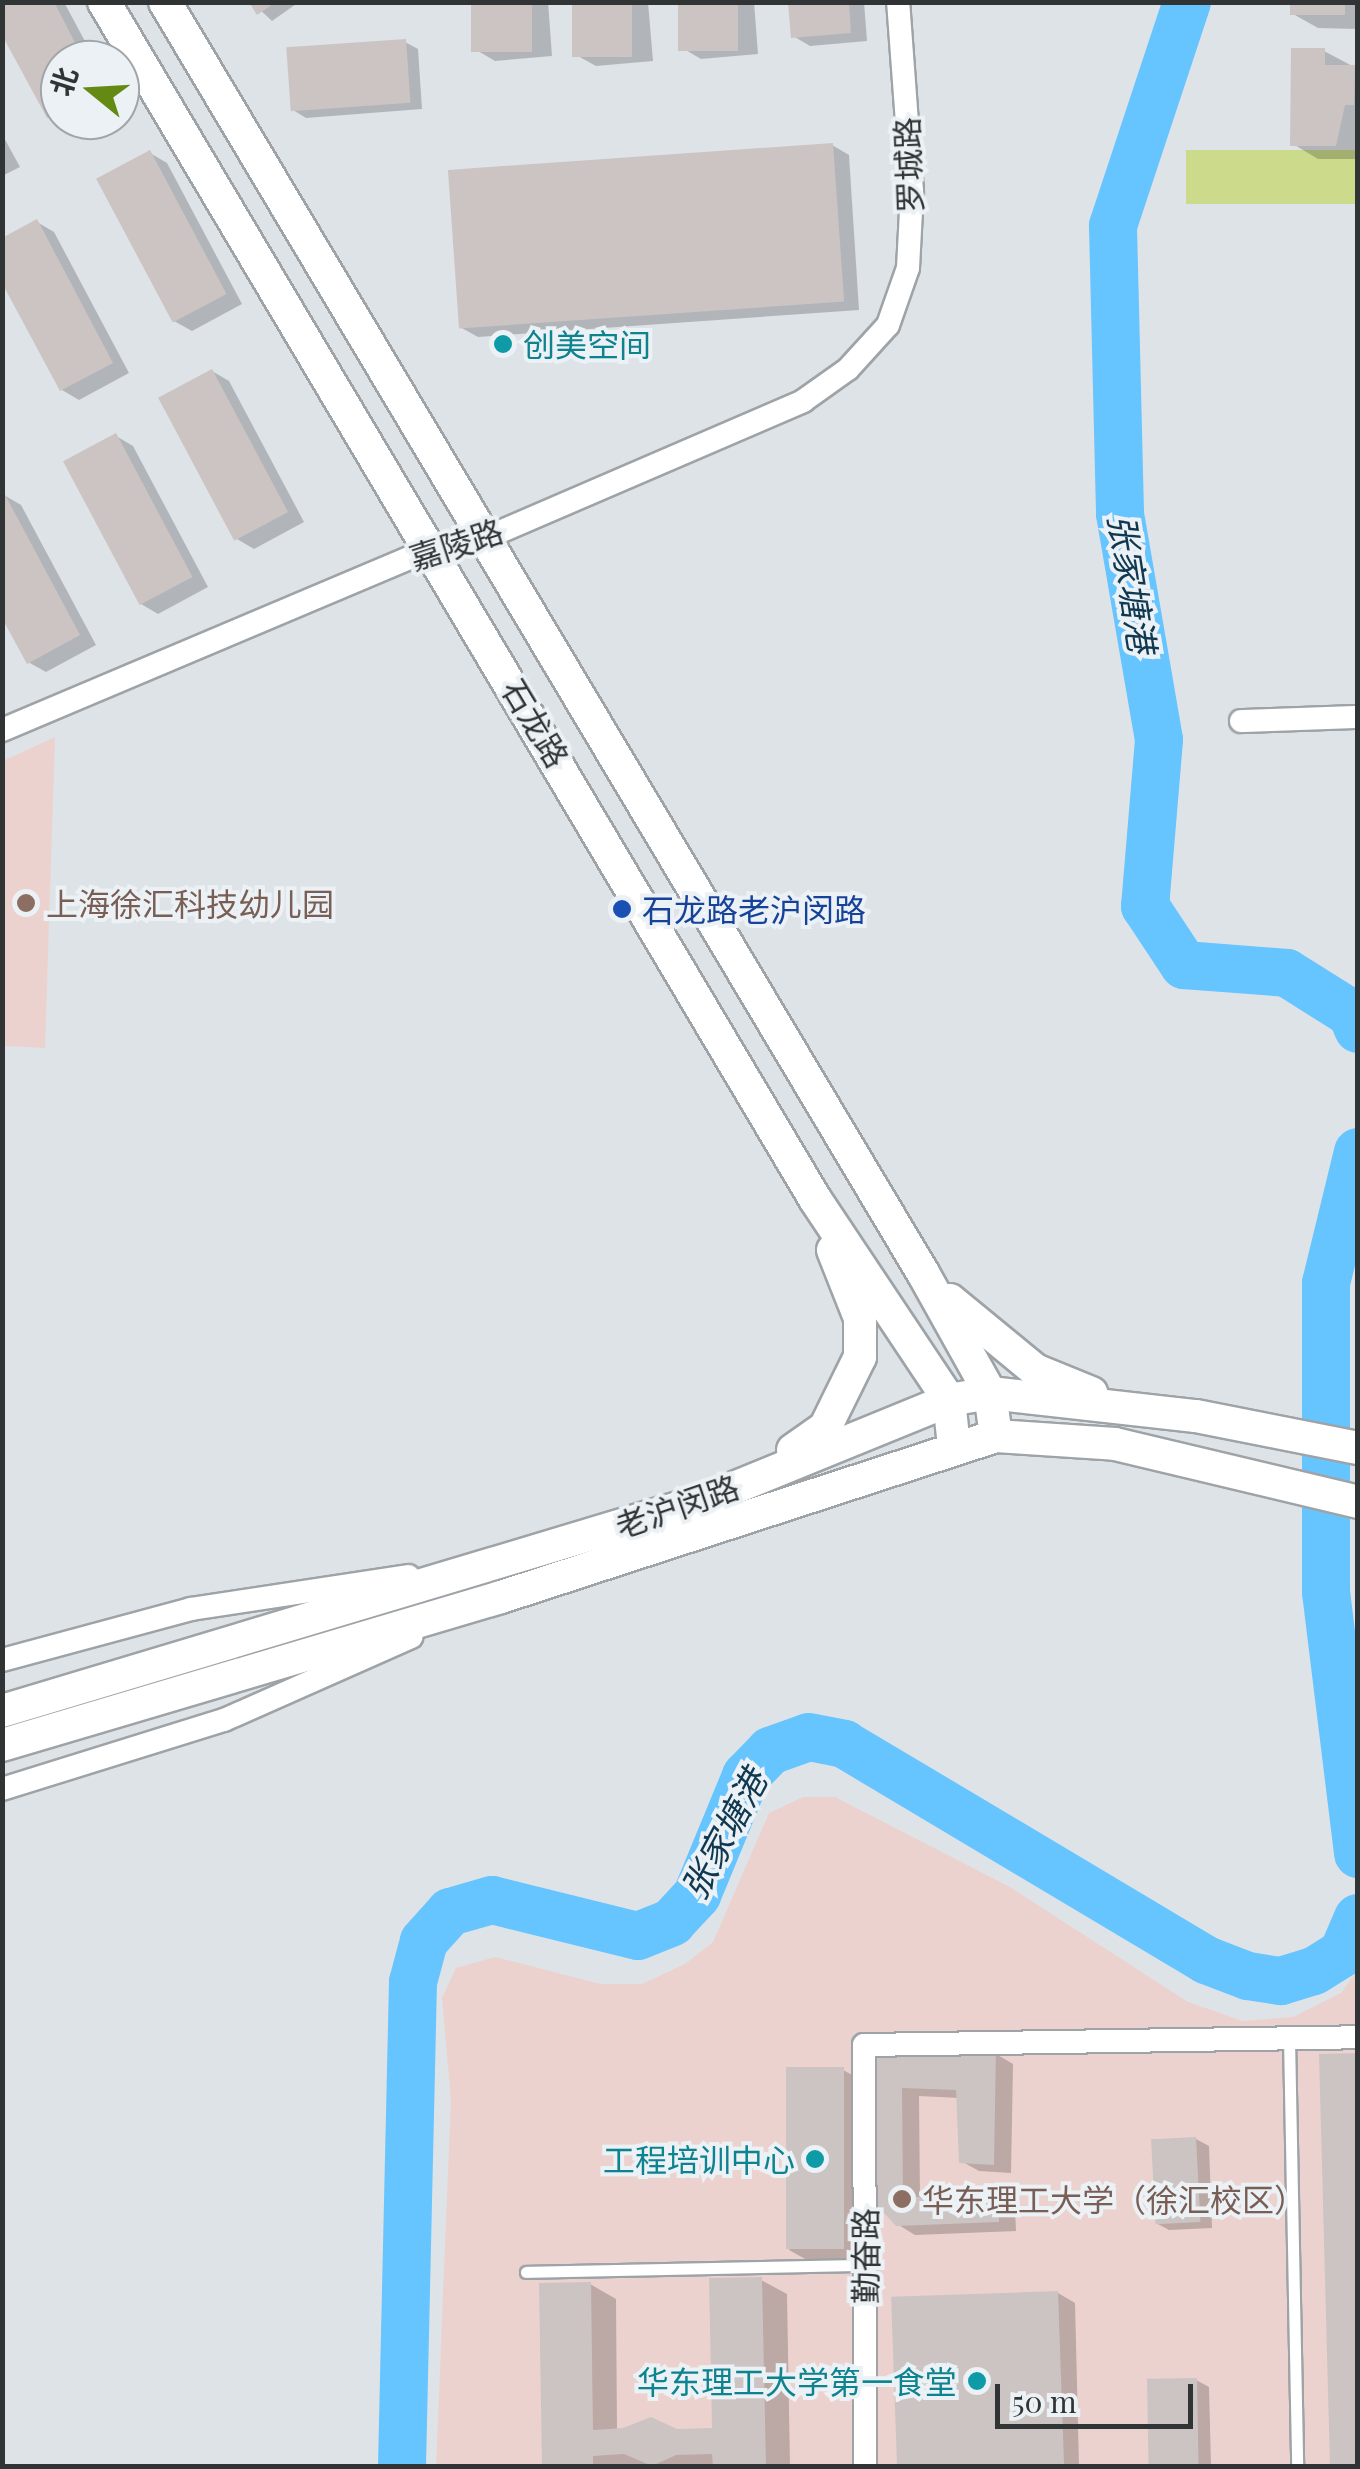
<!DOCTYPE html>
<html>
<head>
<meta charset="utf-8">
<style>
  body { margin:0 }
  #map { position:relative; width:1360px; height:2469px; overflow:hidden; background:#dee3e8; font-family:"Playfair Display","Noto Sans SC",serif }
  div>[style] { position:absolute }
  .education>* { inset:0; background:#ecd2ce }
  .green>* { inset:0; background:#cbdb8b; transform-origin:0 0 }
  .shadow>* { inset:0; background:#0003 }
  .canal>* { height:28px; margin:-14px; padding:0 14px; transform-origin:14px; border-radius:14px; background:#66c4ff }
  .river>* { height:48px; margin:-24px; padding:0 24px; transform-origin:24px; border-radius:24px; background:#66c4ff }
  .building>* { inset:0; background:#cbc4c3; transform-origin:0 0 }
  .roads { filter:drop-shadow(2px 0 #9ea3a7) drop-shadow(-2px 0 #9ea3a7) drop-shadow(0 2px #9ea3a7) drop-shadow(0 -2px #9ea3a7) }
  .service>* { height:11px; margin:-5.5px; padding:0 5.5px; transform-origin:5.5px; border-radius:5.5px; background:#fff }
  .minor>* { height:22px; margin:-11px; padding:0 11px; transform-origin:11px; border-radius:11px; background:#fff }
  .secondary>* { height:32px; margin:-16px; padding:0 16px; transform-origin:16px; border-radius:16px; background:#fff }
  .dots>* { width:28px; height:28px; translate:-50% -50%; box-sizing:border-box; border:5px solid #ebf1f5; border-radius:50% }
  span { translate:-50% -50%; white-space:nowrap; text-align:center; line-height:1.15; -webkit-text-stroke:8px #ebf1f5; paint-order:stroke }
  .street-label { font-size:32px; color:#313435 }
  .culture-label { font-size:32px; color:#0d838f }
  .left { translate:0 -50%; text-align:left }
  .right { translate:-100% -50%; text-align:right }
  .education-label { font-size:32px; color:#785e54 }
  .transit-label { font-size:32px; color:#164399 }
  .water-label { font-size:35px; color:#103850; font-style:italic }
  .frame { position:absolute; inset:0; border:5px solid #313435; pointer-events:none }
  .north { position:absolute; left:40px; top:40px; width:100px; height:100px; box-sizing:border-box; background:#ebf1f5; border:2px solid #a1a5a8; border-radius:50%; rotate:288deg; font-size:28px; font-weight:700; line-height:40px; text-align:center; color:#313435 }
  .north::after { content:''; display:block; margin:auto; width:35px; height:45px; background:#648a14; clip-path:polygon(50% 0,100% 100%,50% 72%,0 100%) }
  .scale { position:absolute; left:995px; top:2384px; width:198px; height:45px; box-sizing:border-box; border:5px solid #313435; border-top:0; padding-left:12px; font-size:30px; line-height:35px; white-space:nowrap; color:#313435; -webkit-text-stroke:8px #ebf1f5; paint-order:stroke }
</style>
</head>
<body>
<div id="map">
  <div class="education">
    <i style="clip-path:polygon(55px 737px,45px 1048px,3px 1046px,3px 761px)"></i>
    <i style="clip-path:polygon(803px 1797px,835px 1797px,1010px 1887px,1188px 2002px,1243px 2021px,1293px 2017px,1341px 1993px,1357px 1971px,1357px 2466px,436px 2466px,451px 2100px,442px 1998px,456px 1968px,495px 1957px,601px 1984px,642px 1984px,685px 1964px,713px 1942px,769px 1813px)"></i>
  </div>
  <div class="green">
    <i style="left:1357px;top:150px;width:54px;height:171px;rotate:90deg"></i>
  </div>
  <div class="shadow">
    <i style="clip-path:polygon(2px 2px,64px 2px,95px 60px,60px 60px,60px 120px,79px 120px,66px 127px,49px 117px)"></i>
    <i style="clip-path:polygon(252px 2px,299px 2px,272px 21px)"></i>
    <i style="clip-path:polygon(474px 2px,548px 2px,552px 56px,495px 61px,478px 51px)"></i>
    <i style="clip-path:polygon(574px 2px,648px 2px,653px 61px,596px 66px,578px 56px)"></i>
    <i style="clip-path:polygon(680px 2px,754px 2px,758px 54px,701px 59px,684px 49px)"></i>
    <i style="clip-path:polygon(790px 2px,864px 2px,867px 41px,810px 46px,793px 36px)"></i>
    <i style="clip-path:polygon(1293px 2px,1358px 2px,1358px 29px,1318px 28px,1293px 14px)"></i>
    <i style="clip-path:polygon(405px 42px,418px 49px,422px 109px,306px 118px,293px 110px)"></i>
    <i style="clip-path:polygon(1324px 51px,1358px 69px,1358px 159px,1318px 159px,1293px 144px)"></i>
    <i style="clip-path:polygon(2px 134px,20px 167px,2px 176px)"></i>
    <i style="clip-path:polygon(832px 145px,849px 155px,859px 310px,478px 337px,460px 327px)"></i>
    <i style="clip-path:polygon(150px 153px,167px 163px,242px 304px,192px 331px,174px 321px)"></i>
    <i style="clip-path:polygon(37px 222px,54px 232px,129px 373px,79px 400px,62px 390px)"></i>
    <i style="clip-path:polygon(212px 371px,229px 381px,304px 522px,254px 549px,237px 539px)"></i>
    <i style="clip-path:polygon(116px 436px,133px 446px,208px 587px,158px 614px,141px 604px)"></i>
    <i style="clip-path:polygon(4px 495px,21px 505px,96px 645px,46px 672px,28px 662px)"></i>
    <i style="clip-path:polygon(996px 2054px,1013px 2064px,1011px 2173px,979px 2171px,961px 2161px,959px 2098px,919px 2096px,920px 2199px,998px 2199px,1015px 2209px,1016px 2231px,915px 2235px,897px 2224px,883px 2055px)"></i>
    <i style="clip-path:polygon(843px 2070px,869px 2084px,870px 2262px,814px 2264px,789px 2250px)"></i>
    <i style="clip-path:polygon(1196px 2139px,1209px 2146px,1212px 2228px,1169px 2230px,1156px 2223px)"></i>
    <i style="clip-path:polygon(761px 2280px,787px 2294px,790px 2466px,545px 2466px,541px 2286px,590px 2284px,616px 2299px,617px 2431px,677px 2431px,714px 2430px)"></i>
    <i style="clip-path:polygon(1058px 2293px,1075px 2303px,1079px 2466px,898px 2466px,893px 2299px)"></i>
    <i style="clip-path:polygon(1196px 2380px,1209px 2387px,1211px 2466px,1151px 2466px,1149px 2381px)"></i>
  </div>
  <div class="canal">
    <i style="left:1356px;top:1842px;width:2px"></i>
  </div>
  <div class="river">
    <i style="left:1187px;top:2px;width:236px;rotate:108.3deg"></i>
    <i style="left:1113px;top:226px;width:288px;rotate:88.6deg"></i>
    <i style="left:1120px;top:514px;width:229px;rotate:80.2deg"></i>
    <i style="left:1159px;top:740px;width:167px;rotate:94.8deg"></i>
    <i style="left:1145px;top:906px;width:71px;rotate:56.5deg"></i>
    <i style="left:1184px;top:965px;width:103px;rotate:4.4deg"></i>
    <i style="left:1287px;top:973px;width:77px;rotate:32.2deg"></i>
    <i style="left:1352px;top:1014px;width:16px;rotate:68deg"></i>
    <i style="left:1358px;top:1152px;width:135px;rotate:103.7deg"></i>
    <i style="left:1326px;top:1283px;width:309px;rotate:90deg"></i>
    <i style="left:1326px;top:1592px;width:264px;rotate:83deg"></i>
    <i style="left:402px;top:2466px;width:484px;rotate:-88.7deg"></i>
    <i style="left:413px;top:1982px;width:42px;rotate:-75deg"></i>
    <i style="left:424px;top:1941px;width:39px;rotate:-48deg"></i>
    <i style="left:450px;top:1912px;width:44px;rotate:-15.9deg"></i>
    <i style="left:492px;top:1900px;width:150px;rotate:13.9deg"></i>
    <i style="left:638px;top:1936px;width:37px;rotate:-22deg"></i>
    <i style="left:672px;top:1922px;width:37px;rotate:-47deg"></i>
    <i style="left:697px;top:1895px;width:129px;rotate:-67.6deg"></i>
    <i style="left:746px;top:1776px;width:35px;rotate:-46deg"></i>
    <i style="left:770px;top:1751px;width:41px;rotate:-19.7deg"></i>
    <i style="left:809px;top:1737px;width:36px;rotate:11deg"></i>
    <i style="left:844px;top:1744px;width:422px;rotate:30.8deg"></i>
    <i style="left:1206px;top:1960px;width:45px;rotate:20.9deg"></i>
    <i style="left:1248px;top:1976px;width:33px;rotate:9deg"></i>
    <i style="left:1281px;top:1981px;width:34px;rotate:-17deg"></i>
    <i style="left:1314px;top:1971px;width:34px;rotate:-32deg"></i>
    <i style="left:1343px;top:1953px;width:38px;rotate:-67deg"></i>
  </div>
  <div class="building">
    <i style="clip-path:polygon(2px 2px,54px 2px,84px 60px,60px 60px,60px 111px,47px 118px,2px 35px)"></i>
    <i style="clip-path:polygon(249px 2px,276px 2px,257px 15px)"></i>
    <i style="left:471px;top:2px;width:61px;height:50px"></i>
    <i style="left:572px;top:2px;width:60px;height:55px"></i>
    <i style="left:678px;top:2px;width:60px;height:49px"></i>
    <i style="clip-path:polygon(788px 2px,849px 2px,851px 33px,791px 38px)"></i>
    <i style="left:1290px;top:2px;width:55px;height:13px"></i>
    <i style="left:406px;top:39px;width:64px;height:120px;rotate:86deg"></i>
    <i style="clip-path:polygon(1291px 48px,1325px 48px,1325px 65px,1355px 65px,1354px 105px,1345px 105px,1336px 146px,1290px 146px)"></i>
    <i style="left:833px;top:143px;width:159px;height:386px;rotate:86deg"></i>
    <i style="left:150px;top:150px;width:163px;height:61px;rotate:62deg"></i>
    <i style="clip-path:polygon(37px 219px,113px 363px,60px 391px,2px 283px,2px 238px)"></i>
    <i style="left:212px;top:369px;width:162px;height:61px;rotate:62deg"></i>
    <i style="left:116px;top:433px;width:163px;height:60px;rotate:62deg"></i>
    <i style="clip-path:polygon(2px 489px,80px 635px,27px 664px,2px 618px)"></i>
    <i style="clip-path:polygon(996px 2051px,994px 2165px,959px 2163px,956px 2090px,902px 2088px,903px 2197px,999px 2196px,999px 2222px,896px 2226px,876px 2204px,873px 2065px,882px 2052px)"></i>
    <i style="clip-path:polygon(1358px 2053px,1358px 2466px,1330px 2466px,1319px 2054px)"></i>
    <i style="left:844px;top:2067px;width:182px;height:58px;rotate:90deg"></i>
    <i style="left:1196px;top:2137px;width:85px;height:45px;rotate:87deg"></i>
    <i style="clip-path:polygon(762px 2277px,766px 2466px,713px 2466px,712px 2454px,676px 2455px,652px 2466px,624px 2454px,593px 2456px,593px 2466px,542px 2466px,539px 2283px,591px 2282px,593px 2430px,623px 2428px,651px 2417px,677px 2429px,712px 2428px,709px 2278px)"></i>
    <i style="left:1058px;top:2291px;width:175px;height:167px;rotate:88deg"></i>
    <i style="left:1197px;top:2378px;width:88px;height:50px;rotate:89deg"></i>
  </div>
  <div class="roads">
    <div class="service">
      <i style="left:1289px;top:2038px;width:428px;rotate:88.9deg"></i>
      <i style="left:526px;top:2272px;width:338px;rotate:-1.2deg"></i>
    </div>
    <div class="minor">
      <i style="left:1241px;top:721px;width:117px;rotate:-2deg"></i>
      <i style="left:2px;top:730px;width:467px;rotate:-22.9deg"></i>
      <i style="left:432px;top:548px;width:50px;rotate:-9.3deg"></i>
      <i style="left:481px;top:540px;width:351px;rotate:-23.3deg"></i>
      <i style="left:803px;top:401px;width:55px;rotate:-35.4deg"></i>
      <i style="left:848px;top:369px;width:59px;rotate:-47.7deg"></i>
      <i style="left:888px;top:325px;width:60px;rotate:-70.7deg"></i>
      <i style="left:908px;top:268px;width:77px;rotate:-87deg"></i>
      <i style="left:912px;top:191px;width:190px;rotate:-94.2deg"></i>
      <i style="left:2px;top:1660px;width:196px;rotate:-15.1deg"></i>
      <i style="left:191px;top:1609px;width:220px;rotate:-8.6deg"></i>
      <i style="left:2px;top:1789px;width:232px;rotate:-17.3deg"></i>
      <i style="left:224px;top:1720px;width:205px;rotate:-23.9deg"></i>
      <i style="left:865px;top:2466px;width:421px;rotate:-90.1deg"></i>
      <i style="left:864px;top:2045px;width:494px;rotate:-0.9deg"></i>
    </div>
    <div class="secondary">
      <i style="left:104px;top:2px;width:1392px;rotate:59.29deg"></i>
      <i style="left:815px;top:1199px;width:242px;rotate:56.3deg"></i>
      <i style="left:949px;top:1400px;width:46px;rotate:83.8deg"></i>
      <i style="left:165px;top:2px;width:1480px;rotate:59.19deg"></i>
      <i style="left:923px;top:1273px;width:137px;rotate:60.8deg"></i>
      <i style="left:990px;top:1393px;width:43px;rotate:82.1deg"></i>
      <i style="left:950px;top:1300px;width:110px;rotate:39.5deg"></i>
      <i style="left:1035px;top:1370px;width:61px;rotate:22.3deg"></i>
      <i style="left:793px;top:1450px;width:39px;rotate:-35deg"></i>
      <i style="left:825px;top:1428px;width:79px;rotate:-63.8deg"></i>
      <i style="left:860px;top:1357px;width:39px;rotate:-90deg"></i>
      <i style="left:860px;top:1318px;width:73px;rotate:-111.7deg"></i>
      <i style="left:2px;top:1711px;width:731px;rotate:-16.7deg"></i>
      <i style="left:702px;top:1501px;width:267px;rotate:-22.2deg"></i>
      <i style="left:949px;top:1400px;width:42px;rotate:-9.7deg"></i>
      <i style="left:990px;top:1393px;width:207px;rotate:6.4deg"></i>
      <i style="left:1196px;top:1416px;width:165px;rotate:11.2deg"></i>
      <i style="left:2px;top:1745px;width:520px;rotate:-16.52deg"></i>
      <i style="left:501px;top:1597px;width:521px;rotate:-18.02deg"></i>
      <i style="left:996px;top:1436px;width:119px;rotate:3.8deg"></i>
      <i style="left:1115px;top:1444px;width:250px;rotate:13.4deg"></i>
    </div>
  </div>
  <div class="dots">
    <i style="left:503px;top:344px;background:#0f9aa8"></i>
    <i style="left:26px;top:903px;background:#8d6e63"></i>
    <i style="left:622px;top:909px;background:#1a4fb4"></i>
    <i style="left:815px;top:2159px;background:#0f9aa8"></i>
    <i style="left:902px;top:2199px;background:#8d6e63"></i>
    <i style="left:977px;top:2381px;background:#0f9aa8"></i>
  </div>
  <div class="street-label">
    <span style="left:908px;top:165px;rotate:-92deg">罗城路</span>
    <span style="left:456px;top:544px;rotate:-18deg">嘉陵路</span>
    <span style="left:536px;top:723px;rotate:59deg">石龙路</span>
    <span style="left:677px;top:1506px;rotate:-19deg">老沪闵路</span>
    <span style="left:865px;top:2256px;rotate:-90deg">勤奋路</span>
  </div>
  <div class="culture-label">
    <span class="left" style="left:523px;top:344px">创美空间</span>
    <span class="right" style="left:795px;top:2159px">工程培训中心</span>
    <span class="right" style="left:957px;top:2381px">华东理工大学第一食堂</span>
  </div>
  <div class="education-label">
    <span class="left" style="left:46px;top:903px">上海徐汇科技幼儿园</span>
    <span class="left" style="left:922px;top:2199px">华东理工大学（徐汇校区）</span>
  </div>
  <div class="transit-label">
    <span class="left" style="left:642px;top:909px">石龙路老沪闵路</span>
  </div>
  <div class="water-label">
    <span style="left:1133px;top:583px;rotate:81deg">张家塘港</span>
    <span style="left:723px;top:1834px;rotate:-62deg">张家塘港</span>
  </div>
  <div class="frame"></div>
  <div class="north">北</div>
  <div class="scale">50 m</div>
</div>
</body>
</html>
